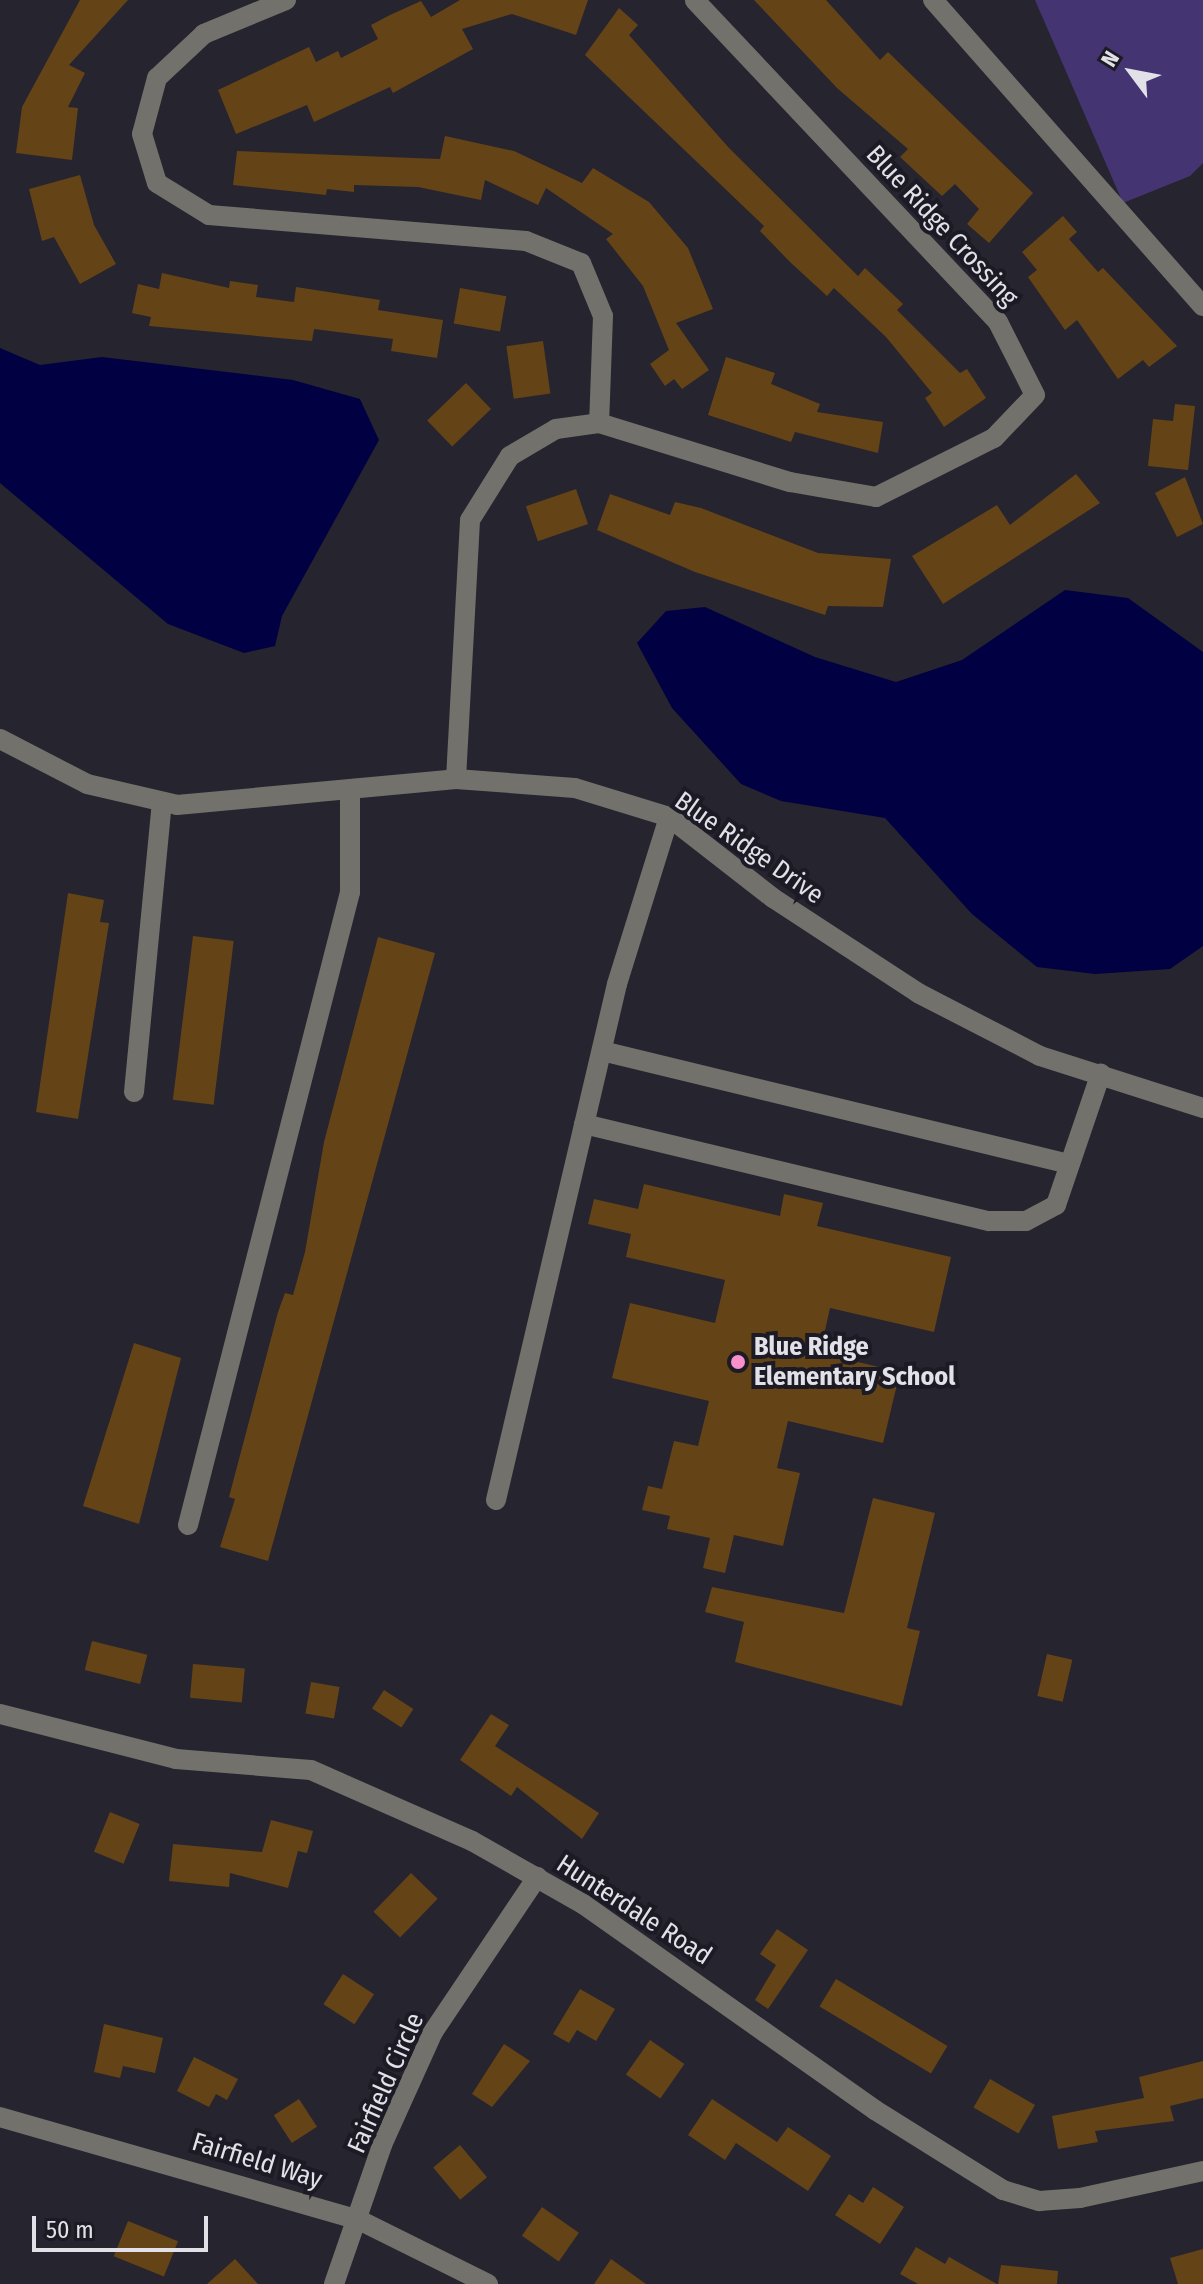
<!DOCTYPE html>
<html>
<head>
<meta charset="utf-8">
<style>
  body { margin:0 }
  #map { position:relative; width:1203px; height:2284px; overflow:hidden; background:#26242e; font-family:"Fira Sans Condensed",sans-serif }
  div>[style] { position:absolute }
  .green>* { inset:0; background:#443471 }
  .water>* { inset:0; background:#000043 }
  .building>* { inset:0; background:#644317; transform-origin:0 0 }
  .minor>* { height:20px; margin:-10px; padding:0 10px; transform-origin:10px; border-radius:10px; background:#73716b }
  .dots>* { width:22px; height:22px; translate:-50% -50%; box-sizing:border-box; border:4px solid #1c1a24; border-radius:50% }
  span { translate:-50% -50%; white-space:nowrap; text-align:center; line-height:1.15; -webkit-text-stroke:8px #1c1a24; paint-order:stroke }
  .street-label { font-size:26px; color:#e2e1e8 }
  .poi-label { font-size:26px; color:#e2e1e8; font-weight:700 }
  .left { translate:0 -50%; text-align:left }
  .north { position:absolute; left:1091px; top:32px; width:80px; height:80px; -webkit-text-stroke:6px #1c1a24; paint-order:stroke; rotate:302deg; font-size:22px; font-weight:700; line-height:32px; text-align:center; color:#e2e1e8 }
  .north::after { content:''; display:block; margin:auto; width:28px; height:36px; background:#e2e1e8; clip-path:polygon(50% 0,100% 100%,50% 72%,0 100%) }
  .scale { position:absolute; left:32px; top:2216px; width:176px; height:36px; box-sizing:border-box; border:4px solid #e2e1e8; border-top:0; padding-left:10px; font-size:24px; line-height:28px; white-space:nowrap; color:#e2e1e8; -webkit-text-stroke:6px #1c1a24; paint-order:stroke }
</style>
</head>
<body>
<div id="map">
  <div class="green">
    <i style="clip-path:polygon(1035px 0,1203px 0,1203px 163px,1190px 176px,1123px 203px)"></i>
  </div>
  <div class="water">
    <i style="clip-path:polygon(0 348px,40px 365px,102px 357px,293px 380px,360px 399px,379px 440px,282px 616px,275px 646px,244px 653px,168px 624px,0 483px)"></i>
    <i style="clip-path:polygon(1065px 590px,1128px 598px,1203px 652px,1203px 946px,1170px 969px,1095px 974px,1037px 967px,972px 914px,885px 818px,781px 801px,741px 784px,672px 708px,637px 643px,666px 611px,705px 607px,815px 657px,896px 682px,962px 660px)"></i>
  </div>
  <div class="building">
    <i style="clip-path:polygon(80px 0,128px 0,69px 65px,85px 73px,68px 107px,78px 108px,72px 160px,16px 153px,22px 107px)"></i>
    <i style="clip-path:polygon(460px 0,588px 0,576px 35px,512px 14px,462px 29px,473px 49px,393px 93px,390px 87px,314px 122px,307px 105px,236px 134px,218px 90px,309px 47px,316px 62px,338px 51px,341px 58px,378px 39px,371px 25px,390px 15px,421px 1px,431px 17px)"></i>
    <i style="clip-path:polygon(754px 0,826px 0,880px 60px,888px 52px,1033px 193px,989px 243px,967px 224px,979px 209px,955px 184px,942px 196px,900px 157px,908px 149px,837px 88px)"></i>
    <i style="clip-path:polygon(619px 8px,638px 25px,629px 35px,729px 148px,858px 276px,865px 268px,903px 304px,897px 310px,960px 373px,967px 369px,986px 398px,944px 427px,925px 398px,932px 393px,886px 337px,834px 288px,827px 296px,790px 262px,760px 231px,764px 226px,585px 55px)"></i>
    <i style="clip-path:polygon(445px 136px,514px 151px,582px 183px,593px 168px,649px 202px,688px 248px,713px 309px,676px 323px,709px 370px,682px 389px,674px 379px,665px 386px,650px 364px,669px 350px,643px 286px,606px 239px,613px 234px,546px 188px,538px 205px,485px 180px,481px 200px,418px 187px,354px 185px,354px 192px,327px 189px,326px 195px,233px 185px,237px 151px,440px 159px)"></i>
    <i style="clip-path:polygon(80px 175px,94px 225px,116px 264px,80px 284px,54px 237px,42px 241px,29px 189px)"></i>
    <i style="clip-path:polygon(1063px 216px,1077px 232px,1069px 239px,1098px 272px,1103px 268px,1177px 346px,1149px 367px,1143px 360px,1118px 379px,1077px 320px,1065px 330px,1028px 277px,1037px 270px,1022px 252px)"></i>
    <i style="clip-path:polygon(162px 273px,229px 288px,230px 281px,258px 285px,256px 297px,294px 302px,296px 287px,380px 300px,378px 310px,443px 320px,437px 358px,391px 351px,393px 339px,314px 329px,312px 341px,149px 326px,151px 317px,132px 313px,138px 284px,159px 289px)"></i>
    <i style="left:460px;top:288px;width:47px;height:36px;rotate:10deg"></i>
    <i style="left:543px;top:341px;width:53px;height:37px;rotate:82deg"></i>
    <i style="clip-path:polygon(726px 357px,775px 373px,771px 384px,820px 404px,817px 412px,883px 422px,878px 453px,795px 432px,791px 442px,708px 415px)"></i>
    <i style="left:466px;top:383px;width:36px;height:54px;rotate:46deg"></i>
    <i style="clip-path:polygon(1175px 404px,1195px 406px,1188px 470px,1148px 466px,1153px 419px,1173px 421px)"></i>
    <i style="clip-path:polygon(1076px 474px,1100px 503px,943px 604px,912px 556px,997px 505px,1010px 525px)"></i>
    <i style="clip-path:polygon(1185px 477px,1203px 524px,1177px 537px,1155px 493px)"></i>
    <i style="left:576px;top:489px;width:37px;height:53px;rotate:71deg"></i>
    <i style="clip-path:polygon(610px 494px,670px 515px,675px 502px,701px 508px,818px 553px,891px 559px,883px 607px,828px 606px,825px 615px,695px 572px,597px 530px)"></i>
    <i style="clip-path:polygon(68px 893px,104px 900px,100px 922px,109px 923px,78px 1119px,36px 1112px)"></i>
    <i style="left:193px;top:936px;width:41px;height:165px;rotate:7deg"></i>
    <i style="clip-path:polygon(378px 937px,435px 953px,268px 1561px,220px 1547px,235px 1499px,229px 1497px,278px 1312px,285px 1293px,293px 1295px,305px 1252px,324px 1142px)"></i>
    <i style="clip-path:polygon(644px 1184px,780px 1216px,784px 1194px,823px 1203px,817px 1226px,951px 1257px,934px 1332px,830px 1308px,820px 1353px,900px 1372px,883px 1443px,788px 1421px,777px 1468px,800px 1473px,783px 1546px,734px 1535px,725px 1573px,703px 1568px,710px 1538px,667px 1529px,670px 1516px,642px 1510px,648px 1486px,662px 1489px,674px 1441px,698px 1446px,709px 1401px,612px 1378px,630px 1303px,715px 1323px,725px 1280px,626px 1257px,631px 1234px,588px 1224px,594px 1199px,638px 1209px)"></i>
    <i style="clip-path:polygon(134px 1343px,181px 1358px,139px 1524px,83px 1506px)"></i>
    <i style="clip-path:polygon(873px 1498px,935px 1513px,907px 1628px,920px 1631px,902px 1706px,735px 1662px,744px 1622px,705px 1612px,712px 1587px,844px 1613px)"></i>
    <i style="left:92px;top:1641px;width:57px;height:30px;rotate:14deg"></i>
    <i style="left:1047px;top:1654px;width:26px;height:43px;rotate:13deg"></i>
    <i style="left:193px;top:1664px;width:52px;height:34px;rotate:5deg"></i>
    <i style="left:311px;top:1682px;width:29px;height:32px;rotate:10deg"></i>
    <i style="left:384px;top:1690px;width:35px;height:22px;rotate:33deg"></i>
    <i style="clip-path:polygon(491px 1714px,509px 1725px,495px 1746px,599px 1813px,582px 1839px,517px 1787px,511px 1796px,460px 1760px)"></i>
    <i style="left:110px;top:1812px;width:32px;height:43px;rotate:22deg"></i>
    <i style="clip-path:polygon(271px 1820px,313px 1831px,307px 1853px,298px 1851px,288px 1888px,230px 1873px,229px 1887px,169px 1881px,173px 1844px,262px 1852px)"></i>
    <i style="left:411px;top:1873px;width:37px;height:54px;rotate:44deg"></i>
    <i style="clip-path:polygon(777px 1929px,808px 1950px,768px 2009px,755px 2000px,776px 1965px,760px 1954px)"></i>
    <i style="left:343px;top:1974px;width:37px;height:36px;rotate:33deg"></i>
    <i style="left:836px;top:1979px;width:130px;height:32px;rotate:31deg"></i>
    <i style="clip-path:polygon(580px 1989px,615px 2009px,596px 2041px,577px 2030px,569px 2043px,553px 2034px)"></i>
    <i style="clip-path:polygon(104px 2024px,163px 2038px,155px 2073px,123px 2066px,120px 2078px,94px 2072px)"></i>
    <i style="left:650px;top:2040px;width:42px;height:42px;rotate:35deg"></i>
    <i style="clip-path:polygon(504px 2044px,530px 2061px,492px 2107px,472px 2094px)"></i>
    <i style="clip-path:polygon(194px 2057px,238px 2079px,227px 2100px,216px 2094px,209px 2107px,177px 2091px)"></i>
    <i style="clip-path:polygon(1203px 2061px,1203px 2098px,1170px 2106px,1174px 2121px,1095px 2131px,1098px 2142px,1058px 2149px,1052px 2116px,1144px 2098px,1139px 2077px)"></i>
    <i style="left:990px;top:2079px;width:52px;height:33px;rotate:30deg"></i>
    <i style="left:299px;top:2099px;width:33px;height:30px;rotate:57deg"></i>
    <i style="clip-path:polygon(712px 2099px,777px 2142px,788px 2127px,831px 2156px,808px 2191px,736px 2143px,725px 2160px,688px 2135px)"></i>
    <i style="left:460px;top:2145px;width:42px;height:35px;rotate:50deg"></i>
    <i style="clip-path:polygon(873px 2187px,904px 2207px,880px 2244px,835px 2215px,849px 2194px,863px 2203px)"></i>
    <i style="left:542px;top:2207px;width:45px;height:35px;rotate:35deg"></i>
    <i style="left:128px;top:2221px;width:54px;height:38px;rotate:22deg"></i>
    <i style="clip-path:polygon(916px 2247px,945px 2264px,949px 2257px,997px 2284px,918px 2284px,900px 2274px)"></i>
    <i style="clip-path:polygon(1203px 2249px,1203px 2284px,1178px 2284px,1170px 2258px)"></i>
    <i style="clip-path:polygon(235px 2259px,258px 2284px,207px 2284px)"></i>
    <i style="clip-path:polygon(611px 2259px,646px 2284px,594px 2284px)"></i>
    <i style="clip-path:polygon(1001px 2265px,1058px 2271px,1057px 2284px,998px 2284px)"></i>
  </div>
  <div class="minor">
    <i style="left:286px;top:0;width:89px;rotate:157.5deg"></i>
    <i style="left:204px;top:34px;width:64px;rotate:136.9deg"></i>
    <i style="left:157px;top:78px;width:58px;rotate:105deg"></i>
    <i style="left:142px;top:134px;width:51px;rotate:73deg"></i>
    <i style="left:157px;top:183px;width:61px;rotate:31.6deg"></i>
    <i style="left:209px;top:215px;width:318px;rotate:4.7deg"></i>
    <i style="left:526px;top:241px;width:59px;rotate:21.8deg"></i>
    <i style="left:581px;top:263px;width:57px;rotate:67.5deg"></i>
    <i style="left:603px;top:316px;width:107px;rotate:92.1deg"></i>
    <i style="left:599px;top:423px;width:200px;rotate:17.2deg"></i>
    <i style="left:790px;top:482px;width:87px;rotate:9.9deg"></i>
    <i style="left:876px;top:497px;width:132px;rotate:-26.6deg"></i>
    <i style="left:994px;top:438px;width:59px;rotate:-46.4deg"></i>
    <i style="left:1035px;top:395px;width:82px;rotate:-116.9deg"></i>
    <i style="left:998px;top:322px;width:442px;rotate:-133.3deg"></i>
    <i style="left:933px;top:0;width:408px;rotate:48.6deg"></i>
    <i style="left:0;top:739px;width:98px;rotate:27.3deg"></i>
    <i style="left:87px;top:784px;width:92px;rotate:13.1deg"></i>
    <i style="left:177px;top:805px;width:280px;rotate:-5.3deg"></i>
    <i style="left:456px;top:779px;width:119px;rotate:4.3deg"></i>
    <i style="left:575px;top:788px;width:98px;rotate:17.1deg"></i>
    <i style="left:669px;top:817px;width:132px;rotate:37.9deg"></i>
    <i style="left:773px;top:898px;width:173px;rotate:33.2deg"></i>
    <i style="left:918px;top:993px;width:137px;rotate:27.3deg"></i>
    <i style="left:1040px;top:1056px;width:171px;rotate:17.7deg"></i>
    <i style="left:456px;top:779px;width:259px;rotate:-86.9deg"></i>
    <i style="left:470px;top:520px;width:75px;rotate:-58deg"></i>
    <i style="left:510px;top:456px;width:53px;rotate:-30.4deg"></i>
    <i style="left:556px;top:429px;width:43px;rotate:-7.9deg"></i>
    <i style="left:602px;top:1051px;width:481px;rotate:13.6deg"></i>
    <i style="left:134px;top:1092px;width:291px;rotate:-84.5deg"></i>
    <i style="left:584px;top:1124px;width:416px;rotate:13.5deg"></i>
    <i style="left:989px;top:1221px;width:37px"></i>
    <i style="left:1026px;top:1221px;width:34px;rotate:-28deg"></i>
    <i style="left:1056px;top:1205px;width:139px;rotate:-71.2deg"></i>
    <i style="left:496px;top:1500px;width:530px;rotate:-76.8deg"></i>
    <i style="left:617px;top:984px;width:175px;rotate:-72.7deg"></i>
    <i style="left:188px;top:1525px;width:653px;rotate:-75.64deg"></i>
    <i style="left:350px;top:892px;width:102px;rotate:-90deg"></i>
    <i style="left:0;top:1714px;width:182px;rotate:14.3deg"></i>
    <i style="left:176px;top:1759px;width:135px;rotate:4.7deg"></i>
    <i style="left:311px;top:1770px;width:176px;rotate:23.8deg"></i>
    <i style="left:472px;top:1841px;width:128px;rotate:29.6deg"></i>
    <i style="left:583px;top:1904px;width:357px;rotate:35.2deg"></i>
    <i style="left:875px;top:2110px;width:151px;rotate:32deg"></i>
    <i style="left:1003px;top:2190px;width:38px;rotate:17deg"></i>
    <i style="left:1039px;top:2201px;width:41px;rotate:-4.2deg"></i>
    <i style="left:1080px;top:2198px;width:126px;rotate:-12.4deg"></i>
    <i style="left:0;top:2117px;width:373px;rotate:16deg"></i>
    <i style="left:359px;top:2220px;width:144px;rotate:26.4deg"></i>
    <i style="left:334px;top:2284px;width:147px;rotate:-70.9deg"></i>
    <i style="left:382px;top:2145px;width:124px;rotate:-65.7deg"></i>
    <i style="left:433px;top:2032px;width:187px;rotate:-56.1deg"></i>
  </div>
  <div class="dots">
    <i style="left:738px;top:1362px;background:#f890cb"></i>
  </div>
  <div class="street-label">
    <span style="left:942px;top:226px;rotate:47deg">Blue Ridge Crossing</span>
    <span style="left:749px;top:848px;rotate:35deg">Blue Ridge Drive</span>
    <span style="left:634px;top:1910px;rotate:33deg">Hunterdale Road</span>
    <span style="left:386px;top:2083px;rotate:-66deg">Fairfield Circle</span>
    <span style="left:257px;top:2161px;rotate:17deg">Fairfield Way</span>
  </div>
  <div class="poi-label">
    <span class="left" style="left:754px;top:1362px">Blue Ridge<br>Elementary School</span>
  </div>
  <div class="north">N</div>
  <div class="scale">50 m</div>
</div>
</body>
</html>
